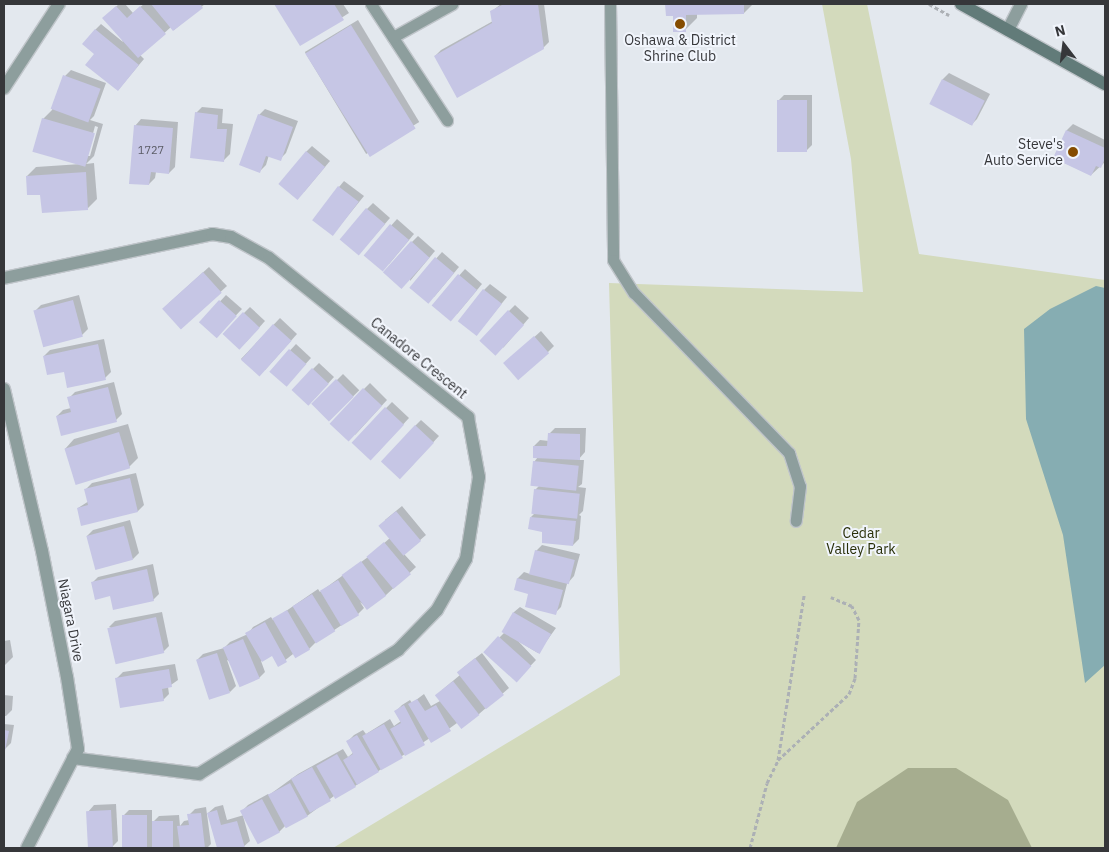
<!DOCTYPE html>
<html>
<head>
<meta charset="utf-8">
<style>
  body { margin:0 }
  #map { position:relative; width:1109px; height:852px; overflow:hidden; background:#e3e8ee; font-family:"IBM Plex Sans",sans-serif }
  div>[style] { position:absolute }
  .green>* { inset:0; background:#d3dabc }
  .forest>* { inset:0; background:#a6ad8f }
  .water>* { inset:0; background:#86adb2 }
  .shadow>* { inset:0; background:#0003; transform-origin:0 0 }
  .building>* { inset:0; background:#c6c6e5; transform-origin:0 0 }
  .path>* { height:3px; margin-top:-1.5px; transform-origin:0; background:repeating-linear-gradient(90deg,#acb0b5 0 4px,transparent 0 6.5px) }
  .roads { filter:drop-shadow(1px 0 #c0c5ca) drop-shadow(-1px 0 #c0c5ca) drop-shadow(0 1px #c0c5ca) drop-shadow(0 -1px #c0c5ca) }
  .service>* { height:11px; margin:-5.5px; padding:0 5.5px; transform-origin:5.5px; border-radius:5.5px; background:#8d9e9d }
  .minor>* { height:12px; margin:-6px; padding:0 6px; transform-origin:6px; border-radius:6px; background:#8d9e9d }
  .secondary>* { height:12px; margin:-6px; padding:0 6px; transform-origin:6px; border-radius:6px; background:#627b79 }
  .dots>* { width:14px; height:14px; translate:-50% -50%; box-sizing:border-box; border:2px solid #f1f5fc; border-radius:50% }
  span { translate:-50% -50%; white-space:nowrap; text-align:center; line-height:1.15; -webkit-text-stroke:4px #f1f5fc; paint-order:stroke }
  .number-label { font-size:11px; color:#5a5b65 }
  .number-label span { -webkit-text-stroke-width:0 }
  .poi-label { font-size:14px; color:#36373a }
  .right { translate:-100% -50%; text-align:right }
  .street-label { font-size:14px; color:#36373a }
  .park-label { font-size:14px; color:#282f08 }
  .frame { position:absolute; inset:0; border:5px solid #36373a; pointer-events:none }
  .north { position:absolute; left:1039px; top:20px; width:50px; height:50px; -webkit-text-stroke:4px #f1f5fc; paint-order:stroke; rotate:345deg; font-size:14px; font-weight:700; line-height:20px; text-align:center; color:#36373a }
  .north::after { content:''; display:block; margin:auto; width:18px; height:22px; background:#36373a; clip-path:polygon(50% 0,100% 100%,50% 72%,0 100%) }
</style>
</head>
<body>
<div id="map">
  <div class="green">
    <i style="clip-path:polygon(822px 4px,867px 4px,919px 254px,1105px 280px,1105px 848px,333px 848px,620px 675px,609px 283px,863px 292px,851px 159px)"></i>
  </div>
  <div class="forest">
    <i style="clip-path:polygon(908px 768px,956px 768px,1008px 800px,1032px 848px,836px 848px,857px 802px)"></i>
  </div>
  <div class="water">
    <i style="clip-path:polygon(1096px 286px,1105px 288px,1105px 665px,1085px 683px,1063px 535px,1026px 419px,1024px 329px,1050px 309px)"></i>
  </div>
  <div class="shadow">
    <i style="clip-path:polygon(119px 4px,125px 4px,133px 13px,144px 4px,205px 4px,174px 30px,171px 27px,140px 55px,144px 59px,118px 90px,96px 54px,95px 30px,101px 24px,123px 42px,110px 12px)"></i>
    <i style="clip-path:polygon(275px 4px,343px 4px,349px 13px,300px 44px)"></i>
    <i style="clip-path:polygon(501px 4px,544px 4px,549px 42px,543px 48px,435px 56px,441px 50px,493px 21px,492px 11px)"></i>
    <i style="clip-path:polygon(667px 4px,753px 4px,744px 13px,697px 14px,697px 18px,685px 30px,674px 15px,667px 15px)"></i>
    <i style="left:358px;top:20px;width:119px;height:62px;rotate:59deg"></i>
    <i style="clip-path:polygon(evenodd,71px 70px,106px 83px,94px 116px,90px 120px,103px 124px,94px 156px,86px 164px,94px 163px,97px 199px,88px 208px,42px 193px,27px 176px,36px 167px,81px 164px,43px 119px,52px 110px,65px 76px,71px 70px,95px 126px,98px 127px,90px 156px,87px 156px,95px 126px)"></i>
    <i style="clip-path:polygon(949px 73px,990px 94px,977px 119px,971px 125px,931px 103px,943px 79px)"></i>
    <i style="clip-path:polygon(784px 95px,812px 95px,812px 145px,806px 151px,778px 101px)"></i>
    <i style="clip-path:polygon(202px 107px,223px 109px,222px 123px,233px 124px,230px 154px,224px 160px,196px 113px)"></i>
    <i style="clip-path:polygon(265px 109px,298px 121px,286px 153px,280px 159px,269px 155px,266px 165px,260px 171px,259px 115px)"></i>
    <i style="clip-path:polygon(141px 119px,178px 122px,175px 167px,169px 173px,156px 172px,155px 178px,149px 184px,135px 126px)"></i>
    <i style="clip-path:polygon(1073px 124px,1105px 140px,1105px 162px,1091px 175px,1054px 158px,1067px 130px)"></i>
    <i style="clip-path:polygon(312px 146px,330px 161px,304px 192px,306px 152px)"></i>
    <i style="clip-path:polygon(344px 181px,364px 196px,338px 228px,339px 187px)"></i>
    <i style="clip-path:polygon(373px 203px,390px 218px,364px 248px,367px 209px)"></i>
    <i style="clip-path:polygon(397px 219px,414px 234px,389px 264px,365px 255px)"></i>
    <i style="clip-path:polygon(418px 236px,435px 251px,410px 281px,412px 242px)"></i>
    <i style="clip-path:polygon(442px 252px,459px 267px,434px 297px,410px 288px)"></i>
    <i style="clip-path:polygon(209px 267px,227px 286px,181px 328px,169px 303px)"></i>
    <i style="clip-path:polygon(465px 269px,482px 284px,457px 314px,433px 305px)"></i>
    <i style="clip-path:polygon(490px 284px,507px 297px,477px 334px,484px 290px)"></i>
    <i style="clip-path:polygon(79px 295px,88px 329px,82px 335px,35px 311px,41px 305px)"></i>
    <i style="clip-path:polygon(226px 295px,242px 309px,222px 330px,201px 322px)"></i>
    <i style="clip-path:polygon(515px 305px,529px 318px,503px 348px,509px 311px)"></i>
    <i style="clip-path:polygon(250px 307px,265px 321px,246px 342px,244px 313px)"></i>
    <i style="clip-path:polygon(280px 318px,297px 334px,265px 370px,241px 359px)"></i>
    <i style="clip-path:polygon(541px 331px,554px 346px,548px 352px,511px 358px)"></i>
    <i style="clip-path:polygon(104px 339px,111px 372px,105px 378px,65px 370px,44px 356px,50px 350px)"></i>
    <i style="clip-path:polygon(296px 344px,311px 358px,292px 379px,271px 371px)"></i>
    <i style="clip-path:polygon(319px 363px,334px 377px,315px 398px,313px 369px)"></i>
    <i style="left:343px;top:374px;width:23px;height:42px;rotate:45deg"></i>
    <i style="clip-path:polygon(114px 382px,122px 414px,116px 420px,57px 416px,63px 410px,71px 408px,69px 398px,75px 392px)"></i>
    <i style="clip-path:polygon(370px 383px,387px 400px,355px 435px,364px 389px)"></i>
    <i style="clip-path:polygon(392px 402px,409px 418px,377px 453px,353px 442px)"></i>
    <i style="clip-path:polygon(421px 420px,439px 436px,407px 471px,415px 426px)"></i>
    <i style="clip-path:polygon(128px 424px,138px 458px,129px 467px,65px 449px,74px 439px)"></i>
    <i style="clip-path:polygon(555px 428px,586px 428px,585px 452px,578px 460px,584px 460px,582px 484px,578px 487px,586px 488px,583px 511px,579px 515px,581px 516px,579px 539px,573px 545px,543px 531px,531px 517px,535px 513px,535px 490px,539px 486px,534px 462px,538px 457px,534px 446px,540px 440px,549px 441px,549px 434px)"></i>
    <i style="clip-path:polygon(136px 473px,144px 505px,138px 511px,82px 524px,78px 508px,89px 501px,86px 489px,92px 483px)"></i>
    <i style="clip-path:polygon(402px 506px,426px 535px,404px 554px,416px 567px,386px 595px,367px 608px,360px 602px,364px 608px,358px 614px,315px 643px,309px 649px,293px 654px,279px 665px,273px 654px,261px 661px,265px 672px,259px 678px,227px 660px,236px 686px,230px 692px,197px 660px,203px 654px,224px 648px,230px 642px,248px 634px,253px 627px,271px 617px,273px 620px,318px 589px,320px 592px,368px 557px,390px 538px,385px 520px)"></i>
    <i style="clip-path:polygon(130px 520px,139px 553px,133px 559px,87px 536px,93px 530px)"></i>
    <i style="clip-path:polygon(542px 545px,580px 554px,574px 576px,567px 584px,561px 607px,555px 613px,529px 593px,515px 589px,518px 578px,524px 572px,530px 574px,536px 551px)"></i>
    <i style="clip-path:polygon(153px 564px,159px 594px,153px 600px,111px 595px,92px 583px,98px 577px)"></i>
    <i style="clip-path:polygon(520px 607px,556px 628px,538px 653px,518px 641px,536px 660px,516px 681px,485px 652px,504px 633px,514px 612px)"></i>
    <i style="clip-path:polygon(162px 612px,169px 646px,163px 652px,109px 627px,115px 621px)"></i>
    <i style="clip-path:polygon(10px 640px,13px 657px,4px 666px,4px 641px)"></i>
    <i style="clip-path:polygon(482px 653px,509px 688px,479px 714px,457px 723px,432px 741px,430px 738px,355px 786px,334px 796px,307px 816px,286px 825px,279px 832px,243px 816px,250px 841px,242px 848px,219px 848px,208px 813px,215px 807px,223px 805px,227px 820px,244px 815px,242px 811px,248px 805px,268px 794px,269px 795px,298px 774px,343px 749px,348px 757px,354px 752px,348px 741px,354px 735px,363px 730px,366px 734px,390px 719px,394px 726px,401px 721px,396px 711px,402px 705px,410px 700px,412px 703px,424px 694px,431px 706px,440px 701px,442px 690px,460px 675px,464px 667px)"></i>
    <i style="clip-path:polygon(175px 664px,178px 680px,168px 687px,169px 694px,163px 700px,117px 678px,123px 672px)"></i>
    <i style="clip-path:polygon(4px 695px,13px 696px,12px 710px,6px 716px,4px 716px)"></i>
    <i style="clip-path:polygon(4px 724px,14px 725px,11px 743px,5px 749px)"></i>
    <i style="clip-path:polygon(116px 804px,118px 841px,112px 847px,89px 848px,88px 812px,94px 805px)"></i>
    <i style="clip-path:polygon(206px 807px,211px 844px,207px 848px,154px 848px,154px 845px,151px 848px,123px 848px,123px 816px,129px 810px,152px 810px,152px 823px,159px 816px,179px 815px,180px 826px,184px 821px,189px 820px,189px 815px,195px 809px)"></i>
  </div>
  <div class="building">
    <i style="clip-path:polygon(151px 4px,200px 4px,203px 8px,173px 31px)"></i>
    <i style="clip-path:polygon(274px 4px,334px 4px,344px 20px,300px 46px)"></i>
    <i style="clip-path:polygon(504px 4px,538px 4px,544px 49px,457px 98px,434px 56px,492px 23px,490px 11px)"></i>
    <i style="clip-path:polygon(665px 4px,744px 4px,744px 14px,686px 15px,686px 32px,673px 32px,673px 16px,666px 16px)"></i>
    <i style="clip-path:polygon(116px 6px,127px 18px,140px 6px,166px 34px,138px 58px,102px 18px)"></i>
    <i style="left:351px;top:25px;width:122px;height:54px;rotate:58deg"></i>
    <i style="clip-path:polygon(95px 29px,139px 65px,118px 91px,85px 65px,94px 54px,82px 44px)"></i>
    <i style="left:63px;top:75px;width:40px;height:36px;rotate:20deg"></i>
    <i style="left:942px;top:79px;width:48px;height:28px;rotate:27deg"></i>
    <i style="left:777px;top:100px;width:30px;height:52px"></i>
    <i style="clip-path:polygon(195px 112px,218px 115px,217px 129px,227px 129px,224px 162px,190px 158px)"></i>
    <i style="clip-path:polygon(258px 114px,293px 127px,281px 161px,266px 156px,260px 173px,239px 165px)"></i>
    <i style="left:42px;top:118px;width:55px;height:35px;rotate:16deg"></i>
    <i style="clip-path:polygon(134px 125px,173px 128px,169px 174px,151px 172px,149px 185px,129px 184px)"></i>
    <i style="clip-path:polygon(1066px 130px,1105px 148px,1105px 158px,1101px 168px,1096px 166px,1091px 176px,1053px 158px)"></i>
    <i style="left:306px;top:151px;width:25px;height:43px;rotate:40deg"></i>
    <i style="clip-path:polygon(86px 172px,88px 210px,42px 213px,40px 195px,27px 195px,26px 176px)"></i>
    <i style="left:338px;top:186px;width:26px;height:43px;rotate:37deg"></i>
    <i style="left:366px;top:208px;width:25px;height:41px;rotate:40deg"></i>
    <i style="left:390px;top:224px;width:25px;height:41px;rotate:40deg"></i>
    <i style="left:411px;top:241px;width:25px;height:42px;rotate:42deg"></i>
    <i style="left:435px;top:257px;width:25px;height:40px;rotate:40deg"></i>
    <i style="left:203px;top:272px;width:28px;height:55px;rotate:48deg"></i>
    <i style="left:458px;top:274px;width:25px;height:41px;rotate:40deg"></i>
    <i style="left:483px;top:289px;width:24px;height:41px;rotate:38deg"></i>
    <i style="left:73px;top:300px;width:38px;height:41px;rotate:75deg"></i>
    <i style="left:219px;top:300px;width:24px;height:30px;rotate:42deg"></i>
    <i style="left:508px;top:310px;width:22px;height:42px;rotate:43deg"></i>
    <i style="left:243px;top:312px;width:23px;height:30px;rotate:43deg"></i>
    <i style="left:273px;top:324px;width:25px;height:48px;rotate:42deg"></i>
    <i style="left:534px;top:336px;width:23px;height:41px;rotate:49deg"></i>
    <i style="clip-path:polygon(98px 344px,106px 380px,67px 388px,64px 372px,47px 375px,43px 356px)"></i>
    <i style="left:289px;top:349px;width:23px;height:30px;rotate:41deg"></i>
    <i style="left:312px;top:368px;width:23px;height:30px;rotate:43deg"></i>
    <i style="left:336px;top:379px;width:25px;height:35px;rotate:45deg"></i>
    <i style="clip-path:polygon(108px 387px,117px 422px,61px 436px,56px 416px,71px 412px,67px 397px)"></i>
    <i style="left:363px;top:388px;width:26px;height:49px;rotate:43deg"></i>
    <i style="left:385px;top:407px;width:26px;height:49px;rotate:43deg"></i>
    <i style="left:415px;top:425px;width:26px;height:50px;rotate:43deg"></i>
    <i style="left:119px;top:432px;width:38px;height:57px;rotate:73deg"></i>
    <i style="clip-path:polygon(548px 433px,580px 434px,580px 460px,533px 458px,533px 446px,547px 446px)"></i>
    <i style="left:533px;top:461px;width:46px;height:25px;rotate:6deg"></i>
    <i style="clip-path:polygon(130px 478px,138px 512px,81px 526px,77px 508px,88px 505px,84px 489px)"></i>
    <i style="left:534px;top:489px;width:46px;height:25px;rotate:6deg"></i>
    <i style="left:396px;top:511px;width:39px;height:23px;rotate:50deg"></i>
    <i style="clip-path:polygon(530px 517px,576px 521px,573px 546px,542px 543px,542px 532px,528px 529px)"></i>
    <i style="left:124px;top:526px;width:35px;height:39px;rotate:75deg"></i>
    <i style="left:384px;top:542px;width:42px;height:23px;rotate:50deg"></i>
    <i style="left:535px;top:550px;width:41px;height:25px;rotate:14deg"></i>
    <i style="left:361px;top:561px;width:43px;height:24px;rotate:54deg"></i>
    <i style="clip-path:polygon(147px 569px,154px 601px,113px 610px,110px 596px,95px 600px,91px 582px)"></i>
    <i style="clip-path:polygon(517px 578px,563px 590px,556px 615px,525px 607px,528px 594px,514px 590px)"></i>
    <i style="left:338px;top:580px;width:41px;height:21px;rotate:59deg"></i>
    <i style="left:312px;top:594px;width:44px;height:23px;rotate:58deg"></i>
    <i style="left:287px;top:610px;width:46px;height:17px;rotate:60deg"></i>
    <i style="left:513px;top:612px;width:44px;height:23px;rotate:30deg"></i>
    <i style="left:156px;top:617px;width:37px;height:50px;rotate:77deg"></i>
    <i style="clip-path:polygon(265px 622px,287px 662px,278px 667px,272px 656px,262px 662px,245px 633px)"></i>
    <i style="left:498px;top:636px;width:45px;height:22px;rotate:42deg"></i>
    <i style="left:243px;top:639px;width:43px;height:22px;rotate:67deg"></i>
    <i style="left:217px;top:653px;width:42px;height:22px;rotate:72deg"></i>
    <i style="left:475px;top:658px;width:47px;height:23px;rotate:52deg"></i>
    <i style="clip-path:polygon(169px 669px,172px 687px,162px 689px,164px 701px,120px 708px,115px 678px)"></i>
    <i style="left:453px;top:681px;width:43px;height:23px;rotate:52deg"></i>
    <i style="clip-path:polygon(417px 699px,425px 711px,436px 705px,451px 731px,431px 743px,408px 704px)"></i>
    <i style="clip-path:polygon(404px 705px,425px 745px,405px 756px,390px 729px,401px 723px,394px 711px)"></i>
    <i style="left:384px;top:724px;width:39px;height:25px;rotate:61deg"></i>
    <i style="clip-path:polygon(4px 730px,9px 731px,5px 751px,4px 750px)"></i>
    <i style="clip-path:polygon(357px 735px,379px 772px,357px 785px,343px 760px,353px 754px,346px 741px)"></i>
    <i style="left:337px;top:754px;width:38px;height:24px;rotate:60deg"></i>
    <i style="left:312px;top:767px;width:39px;height:24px;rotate:61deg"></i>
    <i style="left:290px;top:783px;width:38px;height:25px;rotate:62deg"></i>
    <i style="left:262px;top:799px;width:38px;height:25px;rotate:62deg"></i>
    <i style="left:111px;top:810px;width:38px;height:25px;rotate:87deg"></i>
    <i style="clip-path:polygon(217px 810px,221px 825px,237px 821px,245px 848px,217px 848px,207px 813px)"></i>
    <i style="clip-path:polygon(201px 813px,205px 848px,180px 848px,177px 826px,189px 825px,187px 814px)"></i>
    <i style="left:122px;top:815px;width:25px;height:33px"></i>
    <i style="left:152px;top:821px;width:21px;height:27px"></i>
  </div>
  <div class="path">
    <i style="left:929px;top:4px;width:23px;rotate:29deg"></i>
    <i style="left:778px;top:760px;width:167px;rotate:-81deg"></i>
    <i style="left:750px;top:848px;width:67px;rotate:-75.3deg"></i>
    <i style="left:767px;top:783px;width:25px;rotate:-64deg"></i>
    <i style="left:778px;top:760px;width:97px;rotate:-42.9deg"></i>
    <i style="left:849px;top:694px;width:17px;rotate:-69deg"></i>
    <i style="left:855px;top:678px;width:58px;rotate:-86.1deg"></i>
    <i style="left:859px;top:620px;width:16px;rotate:-117deg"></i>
    <i style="left:852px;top:606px;width:23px;rotate:-157deg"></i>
  </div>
  <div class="roads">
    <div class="service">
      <i style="left:371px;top:4px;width:139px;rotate:56.8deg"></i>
      <i style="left:610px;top:4px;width:256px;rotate:89.3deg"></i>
      <i style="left:613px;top:260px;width:39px;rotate:58deg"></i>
      <i style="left:634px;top:293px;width:223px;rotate:45.9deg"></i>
      <i style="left:789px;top:453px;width:35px;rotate:72deg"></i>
      <i style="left:800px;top:486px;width:35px;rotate:97deg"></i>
      <i style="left:393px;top:37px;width:68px;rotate:-29.2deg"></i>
    </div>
    <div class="minor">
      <i style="left:1008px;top:30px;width:29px;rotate:-63deg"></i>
      <i style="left:4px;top:88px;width:100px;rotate:-56.8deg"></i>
      <i style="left:4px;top:278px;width:213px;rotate:-11.9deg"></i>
      <i style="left:212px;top:234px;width:19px;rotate:9deg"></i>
      <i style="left:231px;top:237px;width:43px;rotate:28.9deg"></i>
      <i style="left:269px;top:258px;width:255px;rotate:38.6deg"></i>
      <i style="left:468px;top:417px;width:61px;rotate:79.6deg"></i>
      <i style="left:479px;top:477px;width:83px;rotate:99deg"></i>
      <i style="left:466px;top:559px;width:59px;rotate:119.6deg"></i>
      <i style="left:437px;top:610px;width:56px;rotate:134.3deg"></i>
      <i style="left:398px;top:650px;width:234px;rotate:148.1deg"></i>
      <i style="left:199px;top:774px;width:127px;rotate:-172.8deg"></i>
      <i style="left:4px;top:389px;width:166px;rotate:76.8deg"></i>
      <i style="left:42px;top:551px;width:128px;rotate:78.8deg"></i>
      <i style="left:67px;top:677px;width:73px;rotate:81.3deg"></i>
      <i style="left:78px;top:749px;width:111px;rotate:117.3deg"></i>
    </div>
    <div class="secondary">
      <i style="left:961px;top:4px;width:165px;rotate:29.1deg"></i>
    </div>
  </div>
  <div class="dots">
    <i style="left:680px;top:24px;background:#854c00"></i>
    <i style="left:1073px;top:152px;background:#854c00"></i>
  </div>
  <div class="number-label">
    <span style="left:151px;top:150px">1727</span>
  </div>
  <div class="poi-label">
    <span style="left:680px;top:48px">Oshawa &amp; District<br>Shrine Club</span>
    <span class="right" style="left:1063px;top:152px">Steve's<br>Auto Service</span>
  </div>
  <div class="street-label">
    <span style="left:419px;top:358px;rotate:39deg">Canadore Crescent</span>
    <span style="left:71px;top:620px;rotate:79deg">Niagara Drive</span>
  </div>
  <div class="park-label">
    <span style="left:861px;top:541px">Cedar<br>Valley Park</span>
  </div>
  <div class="frame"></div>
  <div class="north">N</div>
</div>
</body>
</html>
